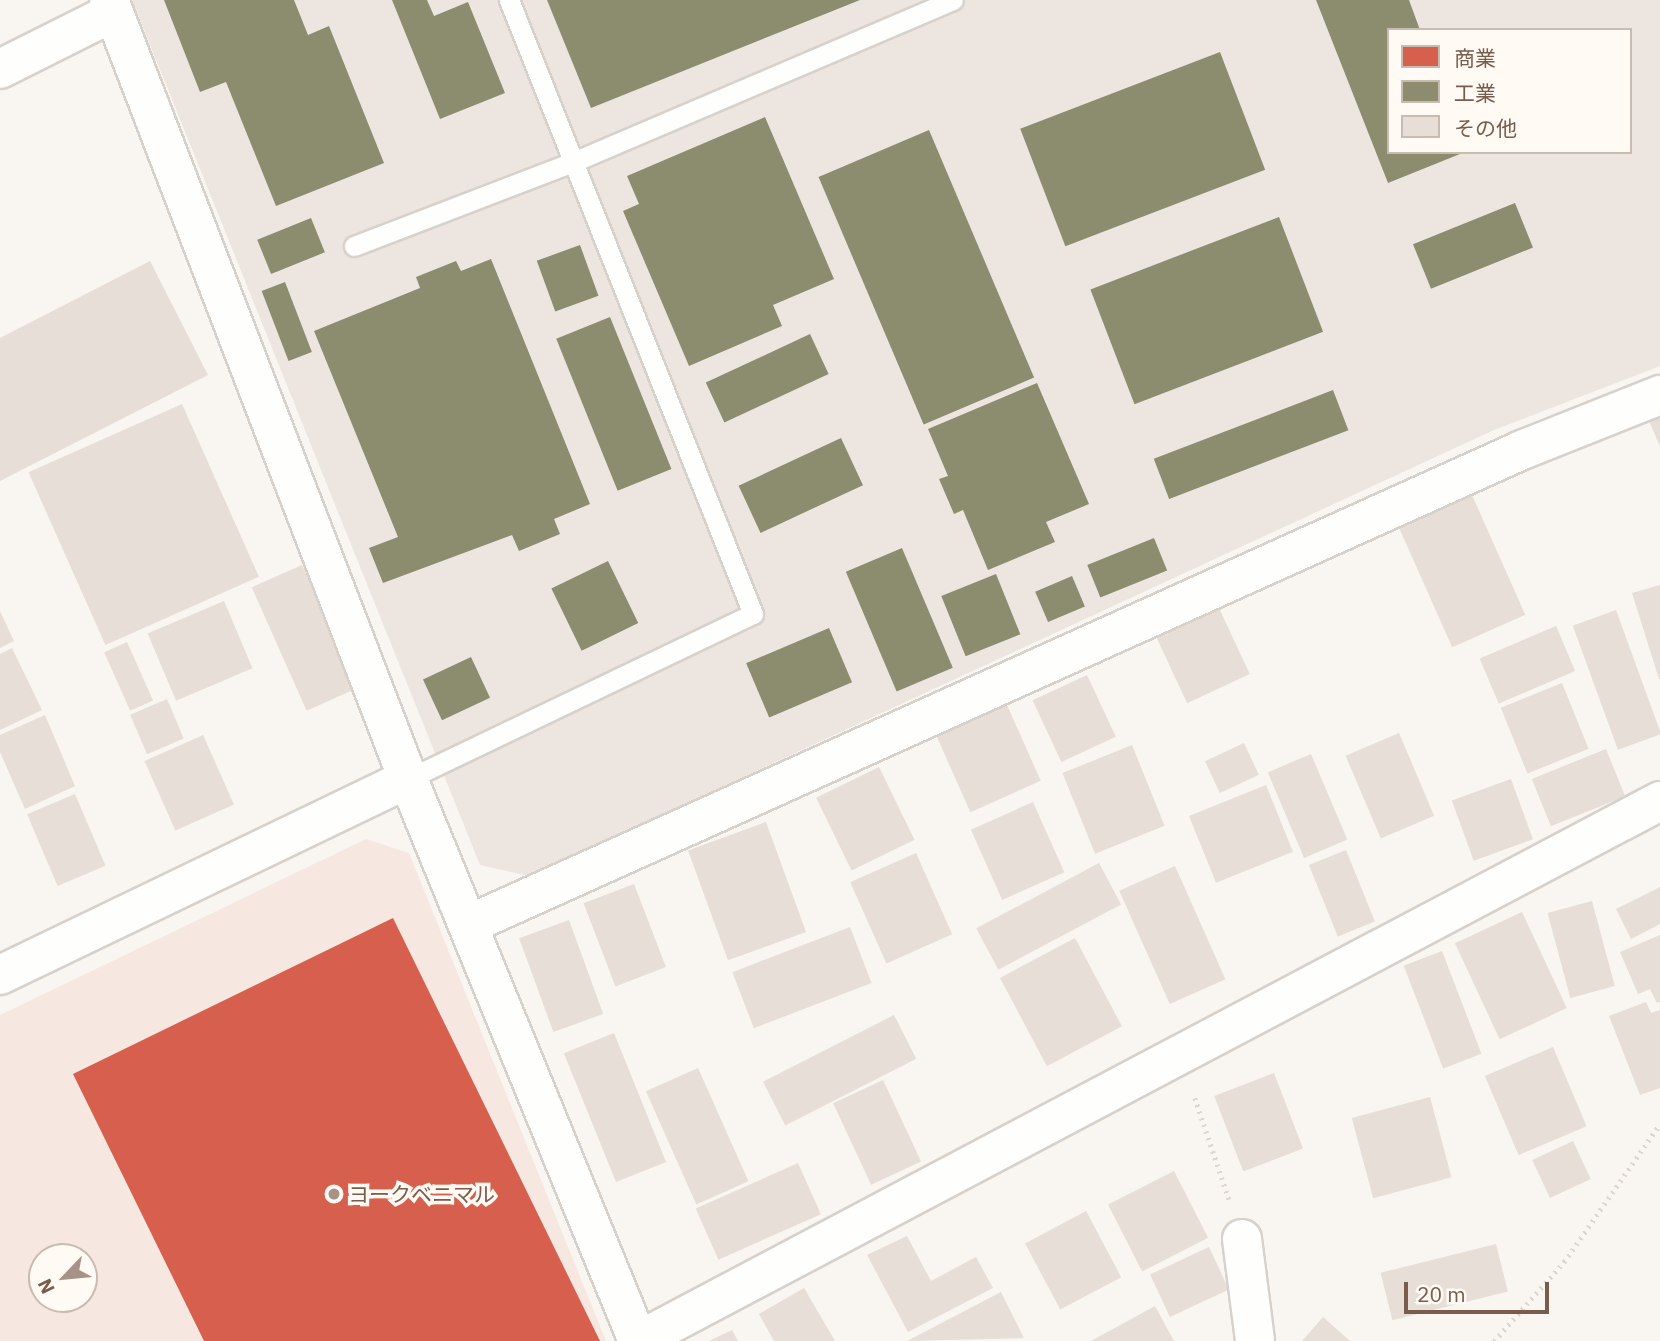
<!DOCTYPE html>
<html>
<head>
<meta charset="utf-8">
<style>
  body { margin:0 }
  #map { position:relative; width:1660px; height:1341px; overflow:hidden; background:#f9f5f0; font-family:"IBM Plex Sans","Noto Sans JP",sans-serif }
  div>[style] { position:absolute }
  .commercial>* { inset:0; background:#f6e8e1 }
  .industrial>* { inset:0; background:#ede5e0 }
  .shops>* { inset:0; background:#d6604d }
  .industry>* { inset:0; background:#8c8c6e; transform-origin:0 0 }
  .building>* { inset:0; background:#e6ded7; transform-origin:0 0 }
  .path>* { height:4.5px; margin-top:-2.25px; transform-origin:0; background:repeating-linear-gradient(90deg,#dcd5d0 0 2px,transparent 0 7px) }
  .roads { filter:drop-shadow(2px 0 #d7d1cb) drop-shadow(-2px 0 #d7d1cb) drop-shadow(0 2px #d7d1cb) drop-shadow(0 -2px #d7d1cb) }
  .lane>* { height:19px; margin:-9.5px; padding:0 9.5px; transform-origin:9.5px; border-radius:9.5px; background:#fefefd }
  .street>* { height:38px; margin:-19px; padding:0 19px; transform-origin:19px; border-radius:19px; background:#fefefd }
  .dots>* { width:19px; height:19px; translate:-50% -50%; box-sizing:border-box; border:4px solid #fffaf3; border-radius:50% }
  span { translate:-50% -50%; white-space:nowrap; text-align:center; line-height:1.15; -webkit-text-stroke:7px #fffaf3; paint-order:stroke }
  .poi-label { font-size:21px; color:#7a5c4d }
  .left { translate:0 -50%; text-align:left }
  .legend { position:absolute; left:1387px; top:28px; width:245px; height:126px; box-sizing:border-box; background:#fffaf3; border:2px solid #cabbb1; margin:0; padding:9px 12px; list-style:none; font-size:21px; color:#7a5c4d }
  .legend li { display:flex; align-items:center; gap:14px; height:35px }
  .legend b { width:35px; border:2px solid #cabbb1 }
  .north { position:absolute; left:28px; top:1243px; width:70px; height:70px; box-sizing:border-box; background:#fffaf3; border:2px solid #cabbb1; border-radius:50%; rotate:244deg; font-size:19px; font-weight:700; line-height:28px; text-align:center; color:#7a5c4d }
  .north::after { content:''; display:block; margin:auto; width:24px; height:32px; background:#a69286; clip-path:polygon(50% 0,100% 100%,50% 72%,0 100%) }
  .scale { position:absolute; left:1404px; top:1282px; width:145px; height:32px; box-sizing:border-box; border:4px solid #7a5c4d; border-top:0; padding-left:9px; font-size:21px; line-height:24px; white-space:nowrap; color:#7a5c4d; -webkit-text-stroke:5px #fffaf3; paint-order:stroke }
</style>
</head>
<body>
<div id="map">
  <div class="commercial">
    <i style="clip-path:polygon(evenodd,366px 839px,409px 853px,606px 1341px,0 1341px,0 1015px,366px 839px,42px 1257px,84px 1257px,84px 1299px,42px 1299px,42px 1257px)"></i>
  </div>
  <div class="industrial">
    <i style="clip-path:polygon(evenodd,132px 0,1660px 0,1660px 366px,1494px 430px,529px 876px,480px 865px,132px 0,1389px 30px,1630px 30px,1630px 152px,1389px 152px,1389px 30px)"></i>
  </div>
  <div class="shops">
    <i style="clip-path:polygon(393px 918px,600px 1341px,204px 1341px,73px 1074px)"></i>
  </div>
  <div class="industry">
    <i style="clip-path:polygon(164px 0,294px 0,308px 35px,329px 26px,384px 163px,276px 206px,226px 82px,200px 92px)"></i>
    <i style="clip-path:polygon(392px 0,427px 0,434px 16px,468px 2px,505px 93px,440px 119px)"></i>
    <i style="clip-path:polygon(547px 0,860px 0,591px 108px)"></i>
    <i style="clip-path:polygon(1316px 0,1409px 0,1420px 30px,1389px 30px,1389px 152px,1465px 152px,1388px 183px)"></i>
    <i style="left:1220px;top:52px;width:126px;height:214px;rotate:69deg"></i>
    <i style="clip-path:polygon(765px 117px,834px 279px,773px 305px,782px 326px,689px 366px,623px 211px,639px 204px,627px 176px)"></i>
    <i style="left:929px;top:130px;width:269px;height:120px;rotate:67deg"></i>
    <i style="left:1515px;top:203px;width:48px;height:110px;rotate:68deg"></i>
    <i style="left:1279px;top:217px;width:123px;height:202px;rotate:69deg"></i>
    <i style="left:311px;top:218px;width:37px;height:58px;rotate:68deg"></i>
    <i style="left:580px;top:245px;width:54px;height:46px;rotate:70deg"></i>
    <i style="clip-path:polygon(491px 259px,590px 504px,554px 519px,560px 534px,519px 551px,512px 535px,383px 583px,369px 548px,398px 537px,314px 331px,420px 288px,416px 277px,456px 261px,461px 271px)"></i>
    <i style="left:285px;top:282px;width:75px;height:25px;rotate:69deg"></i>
    <i style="left:610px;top:317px;width:164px;height:58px;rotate:68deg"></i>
    <i style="left:810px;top:334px;width:44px;height:115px;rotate:65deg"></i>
    <i style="clip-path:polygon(1037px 383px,1089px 504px,1046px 522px,1055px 542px,988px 570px,963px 510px,954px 514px,939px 479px,948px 476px,928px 429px)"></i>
    <i style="left:1333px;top:390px;width:43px;height:192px;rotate:69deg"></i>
    <i style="left:841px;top:438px;width:52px;height:113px;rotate:65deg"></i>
    <i style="left:1154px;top:538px;width:35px;height:72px;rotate:68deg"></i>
    <i style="left:902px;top:548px;width:130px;height:61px;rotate:67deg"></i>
    <i style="left:608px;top:561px;width:69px;height:63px;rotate:64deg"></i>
    <i style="left:996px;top:574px;width:65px;height:59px;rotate:68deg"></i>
    <i style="left:1072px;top:576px;width:33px;height:40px;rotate:67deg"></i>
    <i style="left:829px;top:628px;width:59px;height:90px;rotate:67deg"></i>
    <i style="left:471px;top:657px;width:45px;height:53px;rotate:65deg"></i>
  </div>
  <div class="building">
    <i style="clip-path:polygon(150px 261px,208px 375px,0 481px,0 338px)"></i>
    <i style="left:182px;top:404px;width:189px;height:168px;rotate:66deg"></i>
    <i style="clip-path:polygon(1660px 404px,1660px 446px,1644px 410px)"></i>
    <i style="left:1472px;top:495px;width:131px;height:80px;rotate:66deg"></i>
    <i style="left:302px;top:565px;width:135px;height:55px;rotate:66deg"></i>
    <i style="clip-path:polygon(1660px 585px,1660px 679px,1659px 679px,1632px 593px)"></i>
    <i style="left:224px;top:601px;width:73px;height:83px;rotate:67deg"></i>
    <i style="left:1218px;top:606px;width:75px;height:69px;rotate:65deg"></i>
    <i style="left:1616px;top:610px;width:132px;height:46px;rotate:70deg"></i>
    <i style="clip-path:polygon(0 611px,14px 641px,0 648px)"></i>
    <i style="left:1556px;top:626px;width:49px;height:83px;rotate:67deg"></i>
    <i style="left:127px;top:642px;width:64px;height:25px;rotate:66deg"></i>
    <i style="clip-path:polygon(12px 648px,42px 710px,0 730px,0 654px)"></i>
    <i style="left:1087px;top:675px;width:68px;height:60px;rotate:65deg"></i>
    <i style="left:1562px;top:683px;width:71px;height:66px;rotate:68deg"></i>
    <i style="left:167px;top:699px;width:43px;height:40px;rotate:67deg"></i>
    <i style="left:1007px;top:705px;width:83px;height:77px;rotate:66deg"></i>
    <i style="clip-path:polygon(45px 715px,75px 786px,25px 809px,0 752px,0 735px)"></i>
    <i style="left:1399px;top:733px;width:90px;height:58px;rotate:67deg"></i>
    <i style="left:203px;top:735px;width:76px;height:64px;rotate:66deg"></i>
    <i style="left:1244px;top:743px;width:35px;height:43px;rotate:65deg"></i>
    <i style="left:1132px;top:745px;width:87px;height:75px;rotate:68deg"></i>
    <i style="left:1606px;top:749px;width:51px;height:80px;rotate:68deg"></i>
    <i style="left:1311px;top:754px;width:93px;height:47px;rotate:67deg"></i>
    <i style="left:879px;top:767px;width:81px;height:70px;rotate:64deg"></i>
    <i style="left:1511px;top:779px;width:64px;height:63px;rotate:70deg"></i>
    <i style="left:1266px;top:785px;width:72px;height:83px;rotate:68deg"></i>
    <i style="left:75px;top:794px;width:78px;height:52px;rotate:67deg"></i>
    <i style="left:1033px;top:802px;width:77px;height:68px;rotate:66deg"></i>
    <i style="left:766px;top:822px;width:117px;height:83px;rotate:70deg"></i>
    <i style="left:1346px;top:850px;width:77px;height:40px;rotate:68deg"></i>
    <i style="left:916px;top:853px;width:89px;height:72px;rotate:66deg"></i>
    <i style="left:1099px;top:863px;width:47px;height:139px;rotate:62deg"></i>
    <i style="left:1175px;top:866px;width:124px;height:61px;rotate:66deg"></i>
    <i style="left:634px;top:884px;width:89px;height:54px;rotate:69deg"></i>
    <i style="clip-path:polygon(1660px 887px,1660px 924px,1631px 939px,1616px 909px)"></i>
    <i style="left:1592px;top:901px;width:88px;height:46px;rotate:75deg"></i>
    <i style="left:1522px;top:912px;width:106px;height:74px;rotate:65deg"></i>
    <i style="left:569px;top:920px;width:100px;height:53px;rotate:70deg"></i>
    <i style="left:850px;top:927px;width:60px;height:126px;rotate:69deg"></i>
    <i style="clip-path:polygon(1660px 935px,1660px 1002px,1657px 1003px,1650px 989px,1638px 994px,1620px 952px)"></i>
    <i style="left:1075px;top:938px;width:100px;height:85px;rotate:62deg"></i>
    <i style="left:1442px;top:951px;width:110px;height:41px;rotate:69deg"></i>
    <i style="clip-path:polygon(1646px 1002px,1651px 1013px,1660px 1010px,1660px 1088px,1640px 1095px,1609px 1016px)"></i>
    <i style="left:894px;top:1015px;width:49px;height:147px;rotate:63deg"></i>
    <i style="left:614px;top:1033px;width:139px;height:54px;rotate:68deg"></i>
    <i style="left:1553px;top:1047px;width:86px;height:74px;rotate:67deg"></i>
    <i style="left:698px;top:1068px;width:124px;height:57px;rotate:66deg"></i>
    <i style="left:1274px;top:1073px;width:81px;height:64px;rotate:69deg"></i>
    <i style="left:883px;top:1080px;width:90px;height:55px;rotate:65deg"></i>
    <i style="left:1430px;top:1097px;width:83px;height:81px;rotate:75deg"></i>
    <i style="left:1573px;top:1141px;width:42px;height:45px;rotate:65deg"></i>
    <i style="left:798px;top:1163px;width:56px;height:112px;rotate:66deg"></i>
    <i style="left:1174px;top:1171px;width:75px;height:74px;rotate:63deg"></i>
    <i style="left:1086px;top:1211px;width:75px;height:69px;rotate:62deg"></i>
    <i style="clip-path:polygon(907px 1236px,931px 1281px,976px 1257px,993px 1288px,908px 1332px,867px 1255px)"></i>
    <i style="left:1496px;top:1244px;width:49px;height:119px;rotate:76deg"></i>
    <i style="left:1209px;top:1247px;width:47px;height:65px;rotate:65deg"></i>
    <i style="clip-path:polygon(804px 1288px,835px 1341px,774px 1341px,759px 1314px)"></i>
    <i style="clip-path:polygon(1001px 1292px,1024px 1338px,907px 1341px)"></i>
    <i style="clip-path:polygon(1155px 1306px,1174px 1341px,1091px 1341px)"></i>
    <i style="clip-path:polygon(1323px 1317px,1350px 1341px,1302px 1341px)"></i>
    <i style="clip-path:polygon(732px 1330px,738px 1341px,709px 1341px)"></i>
  </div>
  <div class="path">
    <i style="left:1195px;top:1098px;width:107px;rotate:71.4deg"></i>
    <i style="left:1494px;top:1341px;width:106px;rotate:-48.5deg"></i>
    <i style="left:1564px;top:1262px;width:168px;rotate:-55.2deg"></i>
  </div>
  <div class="roads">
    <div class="lane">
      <i style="left:354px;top:246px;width:235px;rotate:-21deg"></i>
      <i style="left:573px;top:162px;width:413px;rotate:-23.1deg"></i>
      <i style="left:408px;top:779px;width:382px;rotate:-25.6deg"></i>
      <i style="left:753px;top:614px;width:661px;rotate:-111.67deg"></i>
    </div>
    <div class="street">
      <i style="left:109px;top:0;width:834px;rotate:69deg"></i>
      <i style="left:408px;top:779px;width:607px;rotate:67.74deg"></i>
      <i style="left:0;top:69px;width:127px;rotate:-26.6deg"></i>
      <i style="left:472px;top:923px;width:1152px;rotate:-24.25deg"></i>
      <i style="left:1522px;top:450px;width:149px;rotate:-21.7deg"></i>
      <i style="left:0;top:975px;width:453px;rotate:-25.7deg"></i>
      <i style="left:1242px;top:1239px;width:103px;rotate:82.7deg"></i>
      <i style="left:638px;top:1341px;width:1156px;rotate:-27.85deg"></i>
    </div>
  </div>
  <div class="dots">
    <i style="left:334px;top:1194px;background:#a69286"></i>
  </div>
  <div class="poi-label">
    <span class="left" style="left:348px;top:1194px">ヨークベニマル</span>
  </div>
  <ul class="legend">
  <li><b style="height:19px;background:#d6604d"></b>商業</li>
  <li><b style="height:19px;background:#8c8c6e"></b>工業</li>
  <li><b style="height:19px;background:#e6ded7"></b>その他</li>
  </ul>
  <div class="north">N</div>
  <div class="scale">20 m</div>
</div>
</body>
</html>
